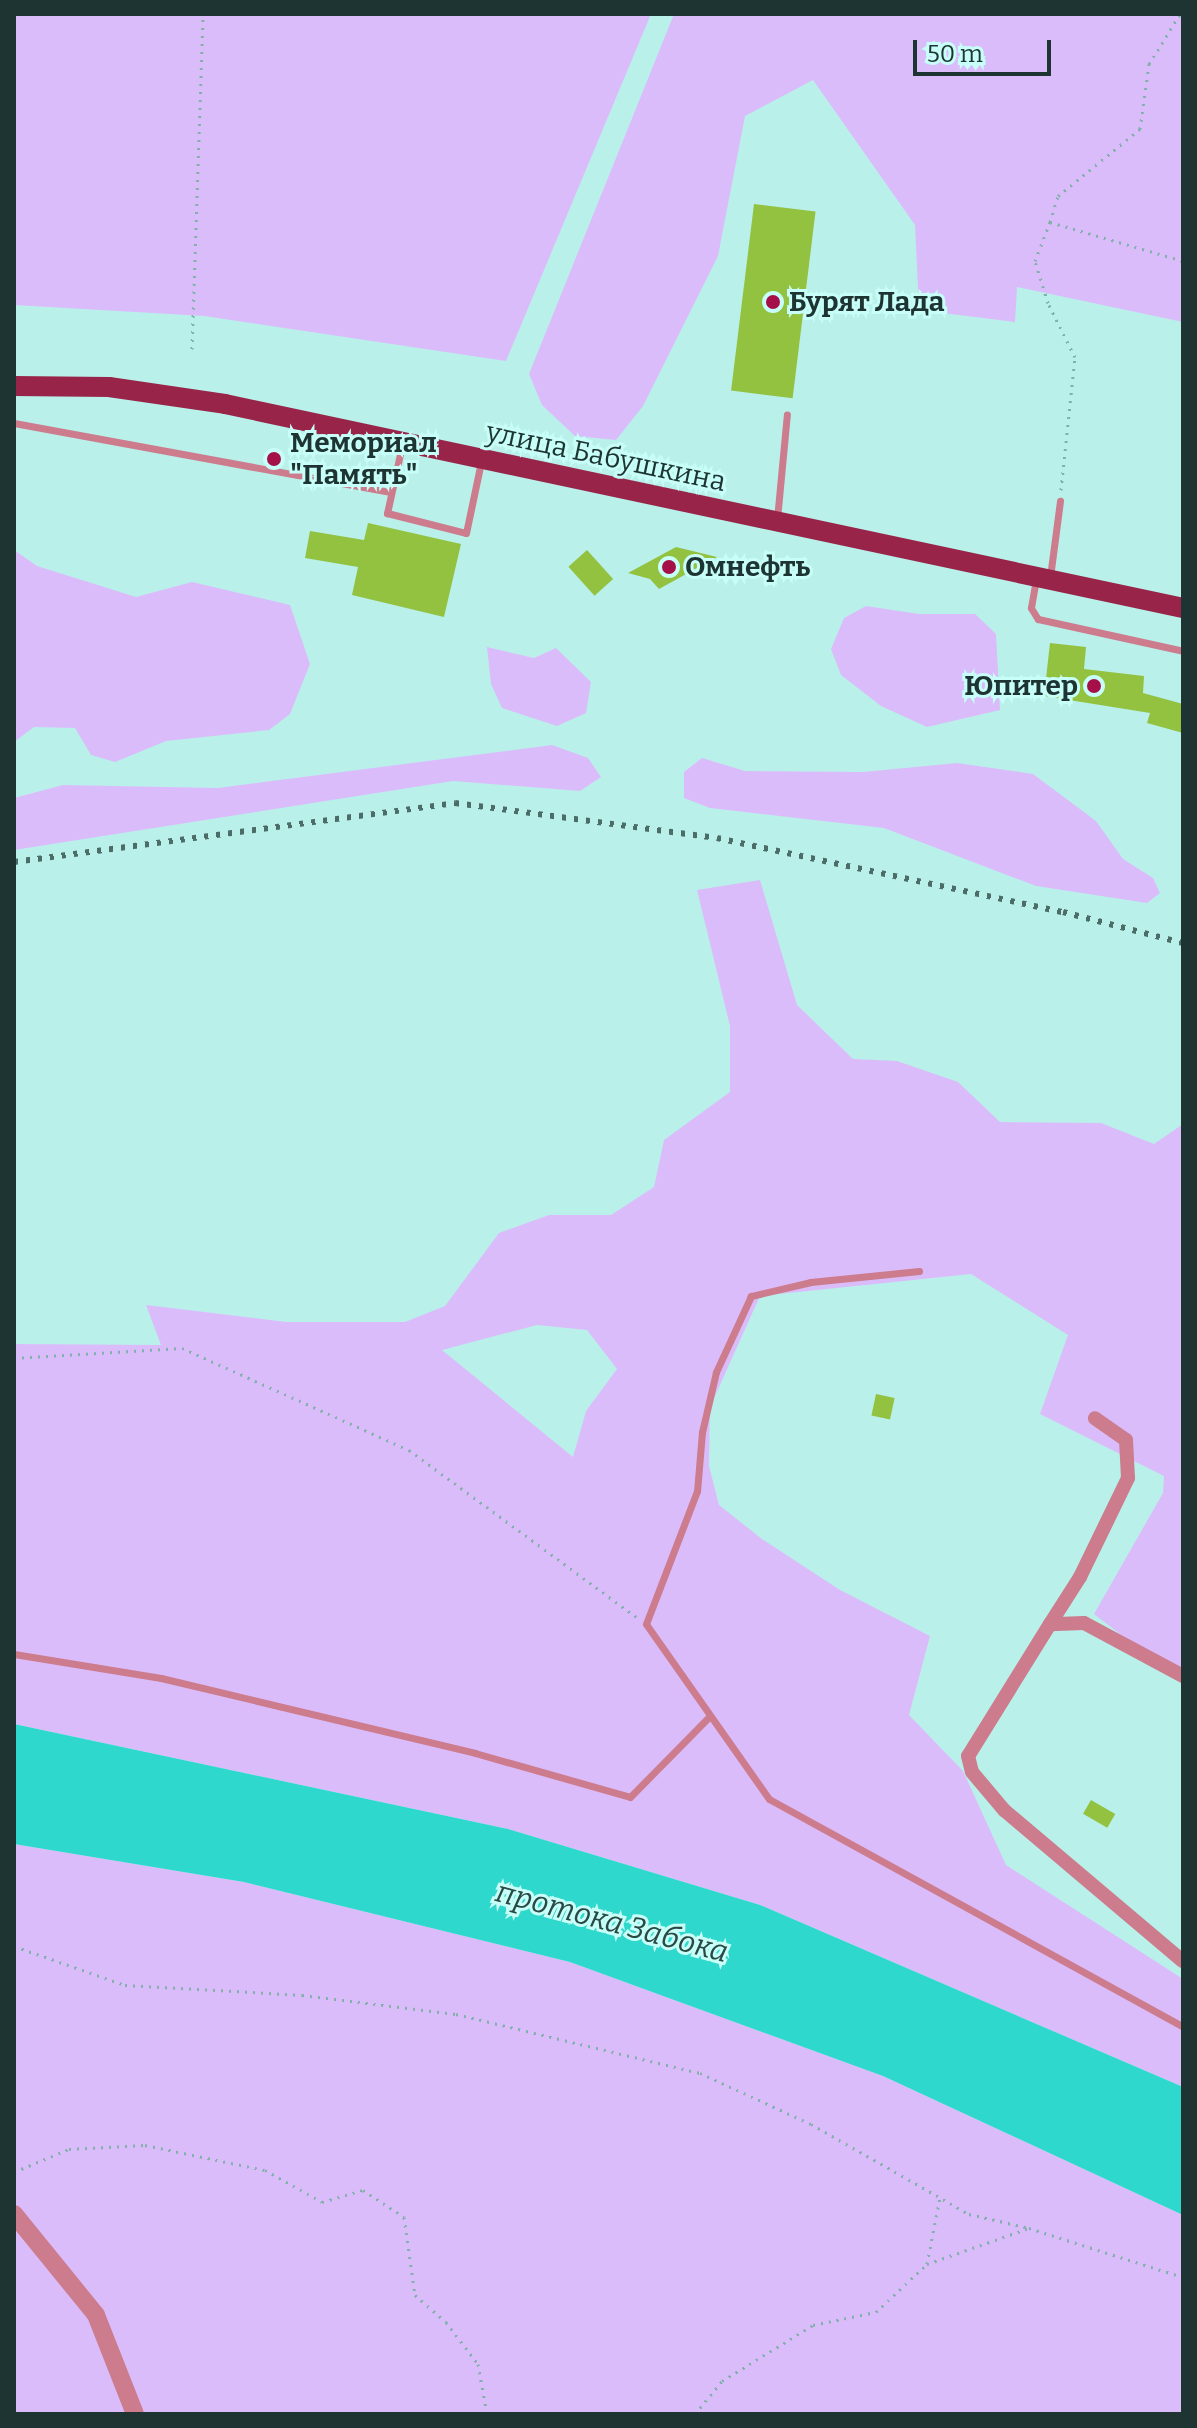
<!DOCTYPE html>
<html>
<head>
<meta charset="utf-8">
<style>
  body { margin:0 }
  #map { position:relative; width:1197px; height:2428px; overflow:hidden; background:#baf0ea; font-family:Bitter,serif }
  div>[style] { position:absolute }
  .green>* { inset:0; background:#dbbcfb }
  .water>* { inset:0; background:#2ed8cc }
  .building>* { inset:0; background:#93c240; transform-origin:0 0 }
  .path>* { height:3px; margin-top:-1.5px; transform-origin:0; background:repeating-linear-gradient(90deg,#84b0ab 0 2px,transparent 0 8px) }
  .service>* { height:7px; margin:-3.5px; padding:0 3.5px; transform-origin:3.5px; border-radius:3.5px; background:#cc7c8c }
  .minor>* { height:14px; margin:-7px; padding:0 7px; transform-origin:7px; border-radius:7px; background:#cc7c8c }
  .tertiary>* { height:18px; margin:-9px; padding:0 9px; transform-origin:9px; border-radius:9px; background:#cc7c8c }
  .primary>* { height:20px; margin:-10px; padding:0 10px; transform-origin:10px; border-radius:10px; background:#982549 }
  .rail>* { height:6px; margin-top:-3px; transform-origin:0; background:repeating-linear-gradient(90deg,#4c6c68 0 4px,transparent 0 12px) }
  .dots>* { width:22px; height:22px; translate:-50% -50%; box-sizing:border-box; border:4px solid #c7fef7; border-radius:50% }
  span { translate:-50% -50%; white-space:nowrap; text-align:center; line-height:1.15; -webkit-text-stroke:6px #c7fef7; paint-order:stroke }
  .poi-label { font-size:28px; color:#1e3432; font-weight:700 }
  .left { translate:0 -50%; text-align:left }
  .right { translate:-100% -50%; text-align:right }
  .street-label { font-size:28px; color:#1e3432 }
  .water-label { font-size:30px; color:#284945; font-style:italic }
  .frame { position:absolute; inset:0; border:16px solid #1e3432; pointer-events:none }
  .scale { position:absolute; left:913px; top:40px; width:138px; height:36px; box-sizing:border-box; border:4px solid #1e3432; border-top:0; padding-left:10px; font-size:24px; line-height:28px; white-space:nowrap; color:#1e3432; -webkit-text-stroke:6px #c7fef7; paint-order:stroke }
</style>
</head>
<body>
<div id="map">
  <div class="green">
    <i style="clip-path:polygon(14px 14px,651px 14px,506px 361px,204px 316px,14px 305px)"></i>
    <i style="clip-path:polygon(674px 14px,1183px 14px,1183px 322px,1017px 287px,1015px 322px,919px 310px,915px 225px,813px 80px,745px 116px,718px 256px,643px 406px,616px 440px,575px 436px,542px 405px,529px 374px)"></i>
    <i style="clip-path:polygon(14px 550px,37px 566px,136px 597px,192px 582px,290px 605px,310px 664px,290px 714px,269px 730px,166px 741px,115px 762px,91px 755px,75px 728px,34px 727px,14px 742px)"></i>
    <i style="clip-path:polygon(866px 606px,919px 614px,975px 614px,996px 634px,1000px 710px,927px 727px,881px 706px,841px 675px,831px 649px,844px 618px)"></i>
    <i style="clip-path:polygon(487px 647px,534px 658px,556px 648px,591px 682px,586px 713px,557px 726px,502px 708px,491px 684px)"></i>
    <i style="clip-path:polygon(552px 745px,588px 758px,601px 777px,580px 791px,453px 781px,14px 850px,14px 798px,63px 785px,218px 788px)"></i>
    <i style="clip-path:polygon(702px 758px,745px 771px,863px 772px,957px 763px,1033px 774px,1096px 821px,1123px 859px,1153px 878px,1160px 893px,1147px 903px,1036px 886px,884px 828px,710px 808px,684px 798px,684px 772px)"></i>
    <i style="clip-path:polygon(evenodd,760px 880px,797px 1005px,853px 1059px,897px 1061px,958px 1082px,1000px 1122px,1101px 1123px,1154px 1144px,1183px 1124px,1183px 1683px,1094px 1614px,1163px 1493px,1164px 1476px,1040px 1414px,1068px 1335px,971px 1274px,760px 1296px,710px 1407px,709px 1466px,719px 1505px,762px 1539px,840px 1590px,930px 1636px,909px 1715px,963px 1771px,1006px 1865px,1183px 1979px,1183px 2087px,760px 1905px,508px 1829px,14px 1724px,14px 1344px,161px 1345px,146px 1305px,286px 1322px,405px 1322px,445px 1306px,499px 1233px,549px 1215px,611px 1215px,654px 1187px,664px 1140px,730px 1092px,730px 1026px,697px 890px,760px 880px,537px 1325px,587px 1330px,617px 1369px,586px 1411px,573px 1457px,442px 1350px,537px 1325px)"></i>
    <i style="clip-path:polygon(14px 1844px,244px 1882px,570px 1962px,883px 2076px,1183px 2215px,1183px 2414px,14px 2414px)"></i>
  </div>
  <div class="water">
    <i style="clip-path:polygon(14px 1724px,508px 1829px,760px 1905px,1183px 2087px,1183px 2215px,883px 2076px,570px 1962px,244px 1882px,14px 1844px)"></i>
  </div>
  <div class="building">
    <i style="left:754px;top:204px;width:62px;height:188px;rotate:7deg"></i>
    <i style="clip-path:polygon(368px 523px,461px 544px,444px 617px,352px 595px,358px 567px,305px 558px,310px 531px,364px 540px)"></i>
    <i style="clip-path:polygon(676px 547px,717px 557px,659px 589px,650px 579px,628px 573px)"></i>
    <i style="left:587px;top:550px;width:39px;height:25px;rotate:48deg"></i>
    <i style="clip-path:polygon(1050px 643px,1086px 647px,1084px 669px,1144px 676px,1143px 693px,1183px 704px,1183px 733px,1147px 723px,1150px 713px,1044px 696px)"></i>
    <i style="left:876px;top:1394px;width:19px;height:22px;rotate:12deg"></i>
    <i style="left:1091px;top:1800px;width:28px;height:16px;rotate:30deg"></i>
  </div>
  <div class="path">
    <i style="left:1050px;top:222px;width:27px;rotate:-73deg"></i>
    <i style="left:1058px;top:196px;width:106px;rotate:-39.3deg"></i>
    <i style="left:1140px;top:129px;width:66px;rotate:-82.1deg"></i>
    <i style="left:1149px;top:64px;width:59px;rotate:-58.2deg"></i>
    <i style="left:192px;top:349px;width:335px;rotate:-88.1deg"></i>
    <i style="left:1061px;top:490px;width:134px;rotate:-84deg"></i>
    <i style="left:1075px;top:357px;width:60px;rotate:-116.6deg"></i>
    <i style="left:1048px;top:303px;width:44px;rotate:-107.2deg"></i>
    <i style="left:1035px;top:261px;width:42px;rotate:-69deg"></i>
    <i style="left:1050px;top:222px;width:139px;rotate:16.3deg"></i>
    <i style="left:14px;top:1358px;width:168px;rotate:-3.4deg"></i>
    <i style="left:182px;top:1348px;width:249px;rotate:24.2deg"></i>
    <i style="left:409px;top:1450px;width:282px;rotate:36.3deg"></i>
    <i style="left:14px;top:1946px;width:118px;rotate:19.4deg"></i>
    <i style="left:125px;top:1985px;width:177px;rotate:3.2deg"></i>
    <i style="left:302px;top:1995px;width:155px;rotate:7deg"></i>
    <i style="left:456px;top:2014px;width:251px;rotate:13.6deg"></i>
    <i style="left:700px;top:2073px;width:122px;rotate:24.7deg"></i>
    <i style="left:811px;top:2124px;width:182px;rotate:29.7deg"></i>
    <i style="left:969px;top:2214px;width:62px;rotate:13.1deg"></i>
    <i style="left:14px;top:2172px;width:60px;rotate:-22.7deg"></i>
    <i style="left:69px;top:2149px;width:76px;rotate:-3deg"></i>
    <i style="left:145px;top:2145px;width:123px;rotate:11.8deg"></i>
    <i style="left:265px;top:2170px;width:65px;rotate:29.3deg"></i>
    <i style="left:322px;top:2202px;width:43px;rotate:-16.3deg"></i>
    <i style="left:363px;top:2190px;width:49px;rotate:33.4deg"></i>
    <i style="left:404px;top:2217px;width:79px;rotate:82deg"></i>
    <i style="left:415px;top:2295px;width:41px;rotate:41.1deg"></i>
    <i style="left:446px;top:2322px;width:53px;rotate:52.7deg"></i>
    <i style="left:478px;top:2364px;width:51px;rotate:79.8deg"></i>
    <i style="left:927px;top:2264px;width:68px;rotate:-79deg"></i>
    <i style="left:695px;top:2414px;width:43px;rotate:-50.7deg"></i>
    <i style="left:722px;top:2381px;width:107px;rotate:-31.6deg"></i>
    <i style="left:813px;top:2325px;width:64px;rotate:-11.7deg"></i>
    <i style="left:876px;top:2312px;width:70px;rotate:-43.3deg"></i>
    <i style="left:927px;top:2264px;width:108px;rotate:-19.4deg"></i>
    <i style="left:1029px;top:2228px;width:162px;rotate:17.7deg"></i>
  </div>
  <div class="service">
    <i style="left:14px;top:423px;width:383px;rotate:10.4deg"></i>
    <i style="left:402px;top:445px;width:70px;rotate:102.4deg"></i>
    <i style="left:387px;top:513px;width:81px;rotate:14.2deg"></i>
    <i style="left:466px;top:533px;width:73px;rotate:-78.1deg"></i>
    <i style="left:777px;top:519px;width:105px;rotate:-84.6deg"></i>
    <i style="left:1050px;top:577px;width:77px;rotate:-82.5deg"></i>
    <i style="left:1036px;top:579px;width:29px;rotate:100deg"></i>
    <i style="left:1031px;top:608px;width:13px;rotate:58deg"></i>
    <i style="left:1038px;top:619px;width:148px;rotate:12.4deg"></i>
    <i style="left:919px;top:1271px;width:109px;rotate:174.2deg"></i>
    <i style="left:811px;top:1282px;width:62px;rotate:166.9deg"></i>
    <i style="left:751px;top:1296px;width:84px;rotate:114.7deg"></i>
    <i style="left:716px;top:1372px;width:62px;rotate:103.1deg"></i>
    <i style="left:702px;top:1432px;width:59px;rotate:94.8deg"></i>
    <i style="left:697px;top:1491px;width:142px;rotate:111deg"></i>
    <i style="left:646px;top:1624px;width:214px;rotate:54.9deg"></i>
    <i style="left:769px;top:1799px;width:473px;rotate:28.8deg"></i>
    <i style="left:14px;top:1654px;width:149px;rotate:9.3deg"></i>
    <i style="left:161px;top:1678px;width:323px;rotate:13.4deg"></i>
    <i style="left:475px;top:1753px;width:161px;rotate:15.8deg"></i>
    <i style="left:630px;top:1797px;width:114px;rotate:-45.4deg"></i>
  </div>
  <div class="minor">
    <i style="left:1050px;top:1624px;width:56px;rotate:-57.4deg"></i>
    <i style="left:1080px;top:1577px;width:110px;rotate:-64.1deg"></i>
    <i style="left:1128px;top:1478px;width:38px;rotate:-93deg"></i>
    <i style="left:1126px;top:1440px;width:38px;rotate:-145deg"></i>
    <i style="left:1183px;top:1676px;width:112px;rotate:-151.8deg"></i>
    <i style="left:1084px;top:1623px;width:34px;rotate:178deg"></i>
    <i style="left:1050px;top:1624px;width:155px;rotate:121.8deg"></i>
    <i style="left:968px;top:1756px;width:16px;rotate:76deg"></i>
    <i style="left:972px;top:1772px;width:50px;rotate:49.9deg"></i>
    <i style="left:1004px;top:1810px;width:234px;rotate:40.2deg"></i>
  </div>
  <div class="tertiary">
    <i style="left:14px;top:2214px;width:130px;rotate:50.9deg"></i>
    <i style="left:96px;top:2315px;width:106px;rotate:68.5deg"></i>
  </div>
  <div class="primary">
    <i style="left:14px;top:386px;width:95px;rotate:0.6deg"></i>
    <i style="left:109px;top:387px;width:117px;rotate:8.3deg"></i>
    <i style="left:225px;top:404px;width:979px;rotate:12.02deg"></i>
  </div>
  <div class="rail">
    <i style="left:14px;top:862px;width:445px;rotate:-7.6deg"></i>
    <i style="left:455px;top:803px;width:264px;rotate:7.6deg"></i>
    <i style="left:717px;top:838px;width:354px;rotate:12.1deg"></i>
    <i style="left:1063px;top:912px;width:124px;rotate:14.5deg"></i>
  </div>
  <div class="dots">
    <i style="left:773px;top:302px;background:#a51049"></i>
    <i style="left:274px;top:459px;background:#a51049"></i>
    <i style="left:669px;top:567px;background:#a51049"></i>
    <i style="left:1094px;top:686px;background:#a51049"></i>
  </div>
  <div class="poi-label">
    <span class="left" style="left:789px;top:302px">Бурят Лада</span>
    <span class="left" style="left:290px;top:459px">Мемориал<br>"Память"</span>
    <span class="left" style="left:685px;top:567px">Омнефть</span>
    <span class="right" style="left:1078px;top:686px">Юпитер</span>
  </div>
  <div class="street-label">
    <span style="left:606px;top:457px;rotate:12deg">улица Бабушкина</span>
  </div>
  <div class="water-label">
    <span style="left:612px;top:1922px;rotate:15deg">протока Забока</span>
  </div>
  <div class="frame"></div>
  <div class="scale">50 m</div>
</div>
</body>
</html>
